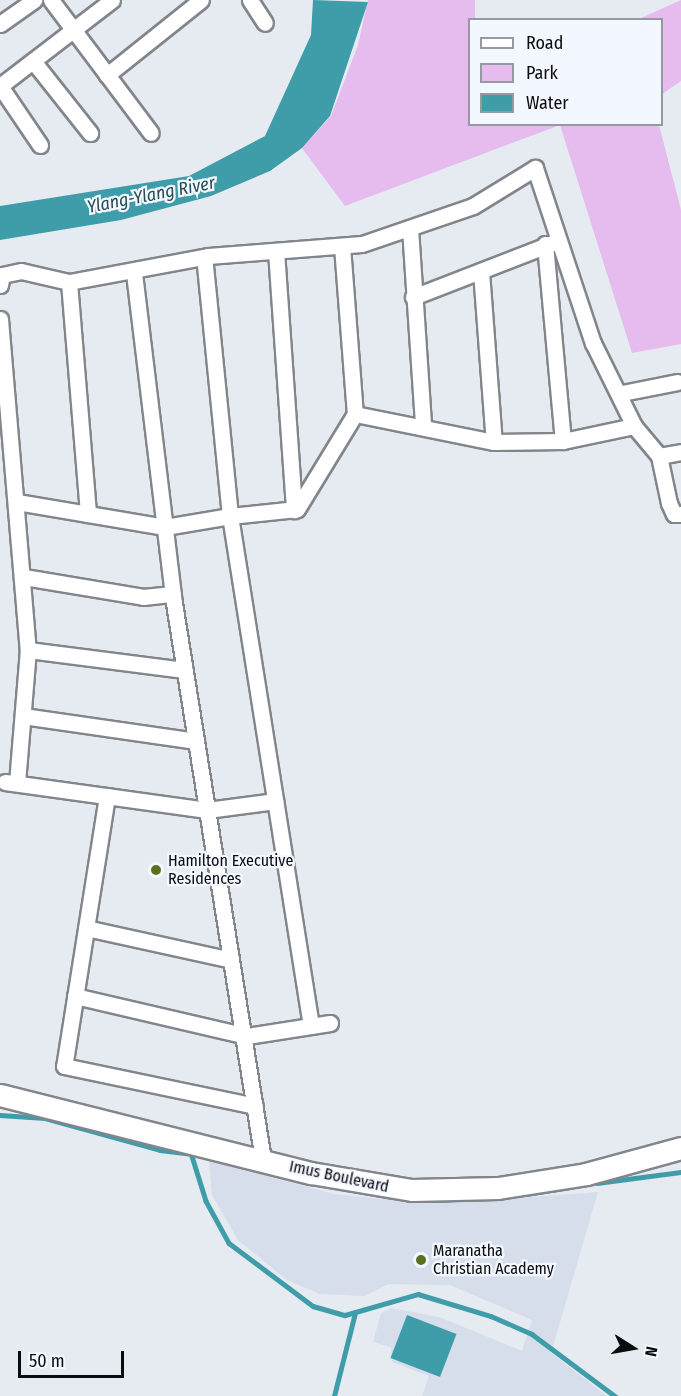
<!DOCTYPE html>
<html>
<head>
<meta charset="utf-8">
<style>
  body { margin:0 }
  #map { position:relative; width:681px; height:1396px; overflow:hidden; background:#e6eaf1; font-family:"Fira Sans Condensed",sans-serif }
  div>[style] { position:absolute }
  .built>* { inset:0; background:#d6ddeb }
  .green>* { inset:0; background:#e6bbee }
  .water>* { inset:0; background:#3f9daa; transform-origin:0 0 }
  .stream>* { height:4.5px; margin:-2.25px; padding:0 2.25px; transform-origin:2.25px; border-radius:2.25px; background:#3f9daa }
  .roads { filter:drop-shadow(2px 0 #82868c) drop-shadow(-2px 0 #82868c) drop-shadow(0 2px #82868c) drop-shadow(0 -2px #82868c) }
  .minor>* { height:15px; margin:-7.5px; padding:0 7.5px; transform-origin:7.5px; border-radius:7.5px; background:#fff }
  .secondary>* { height:21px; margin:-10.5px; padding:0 10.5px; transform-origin:10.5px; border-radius:10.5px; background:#fff }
  .dots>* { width:16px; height:16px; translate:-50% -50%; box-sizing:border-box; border:3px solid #f3f7ff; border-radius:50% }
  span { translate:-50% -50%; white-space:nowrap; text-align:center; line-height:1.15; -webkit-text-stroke:4.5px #f3f7ff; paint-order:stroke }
  .poi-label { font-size:16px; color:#0b0c0e }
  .left { translate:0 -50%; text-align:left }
  .street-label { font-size:16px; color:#0b0c0e }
  .water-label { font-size:18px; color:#244e54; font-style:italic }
  .legend { position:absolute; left:468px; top:18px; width:195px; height:108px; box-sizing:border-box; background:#f3f7ff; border:2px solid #96999f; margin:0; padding:8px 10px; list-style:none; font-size:18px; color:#0b0c0e }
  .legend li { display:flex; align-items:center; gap:12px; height:30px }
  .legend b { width:30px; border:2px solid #96999f }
  .north { position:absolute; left:603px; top:1318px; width:60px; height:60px; -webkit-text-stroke:4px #f3f7ff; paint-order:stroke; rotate:101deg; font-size:16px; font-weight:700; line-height:24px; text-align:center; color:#0b0c0e }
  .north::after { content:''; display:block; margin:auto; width:21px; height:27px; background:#0b0c0e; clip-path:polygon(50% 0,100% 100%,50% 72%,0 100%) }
  .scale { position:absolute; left:18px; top:1351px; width:106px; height:27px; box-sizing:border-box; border:3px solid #0b0c0e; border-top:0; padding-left:8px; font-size:18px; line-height:21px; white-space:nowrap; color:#0b0c0e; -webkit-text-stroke:4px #f3f7ff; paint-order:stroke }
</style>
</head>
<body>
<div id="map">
  <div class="built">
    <i style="clip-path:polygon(209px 1161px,334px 1194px,393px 1200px,454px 1203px,598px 1192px,551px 1353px,607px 1396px,422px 1396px,429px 1376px,392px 1362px,391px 1347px,373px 1342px,381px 1313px,391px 1308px,439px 1317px,522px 1351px,532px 1320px,450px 1285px,389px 1284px,364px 1296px,320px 1294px,287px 1280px,238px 1240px,212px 1195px)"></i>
  </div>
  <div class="green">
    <i style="clip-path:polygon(368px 0,475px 0,475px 19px,470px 20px,470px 124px,659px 125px,681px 210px,681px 344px,632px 353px,560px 125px,345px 206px,302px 148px,331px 116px,358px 45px)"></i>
    <i style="clip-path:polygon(681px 0,681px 81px,662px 94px,662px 20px,639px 19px)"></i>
  </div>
  <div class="water">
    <i style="clip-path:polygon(313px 0,368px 2px,330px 116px,302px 148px,270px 171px,211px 196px,121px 220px,0 240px,0 206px,189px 176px,265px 136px,311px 35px)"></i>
    <i style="left:407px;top:1315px;width:53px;height:46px;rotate:21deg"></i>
  </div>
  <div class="stream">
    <i style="left:0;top:1115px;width:45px;rotate:3.8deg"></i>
    <i style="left:45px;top:1118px;width:119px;rotate:15.5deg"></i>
    <i style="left:160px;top:1150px;width:33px;rotate:7deg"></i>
    <i style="left:191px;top:1153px;width:50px;rotate:72.6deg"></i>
    <i style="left:206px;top:1201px;width:48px;rotate:61.3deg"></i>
    <i style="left:229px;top:1243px;width:105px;rotate:36.9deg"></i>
    <i style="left:313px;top:1306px;width:33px;rotate:16deg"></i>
    <i style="left:345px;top:1315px;width:76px;rotate:-16deg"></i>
    <i style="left:418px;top:1294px;width:76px;rotate:16.8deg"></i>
    <i style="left:491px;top:1316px;width:45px;rotate:23.7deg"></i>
    <i style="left:532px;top:1334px;width:104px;rotate:36.8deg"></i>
    <i style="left:597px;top:1183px;width:85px;rotate:-7.5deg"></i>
    <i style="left:321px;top:1184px;width:72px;rotate:10.4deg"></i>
    <i style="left:526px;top:1194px;width:46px;rotate:-8.8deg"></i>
    <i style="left:436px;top:1200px;width:37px;rotate:-2deg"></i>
    <i style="left:334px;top:1396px;width:86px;rotate:-75.8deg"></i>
  </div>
  <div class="roads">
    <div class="minor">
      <i style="left:51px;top:0;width:166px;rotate:53.1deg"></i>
      <i style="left:250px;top:0;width:27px;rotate:57deg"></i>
      <i style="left:0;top:24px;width:42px;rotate:-35.2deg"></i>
      <i style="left:33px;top:61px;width:92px;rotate:51.6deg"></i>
      <i style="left:107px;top:75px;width:120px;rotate:-38.6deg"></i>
      <i style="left:40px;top:145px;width:71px;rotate:-124.1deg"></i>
      <i style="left:0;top:86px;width:141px;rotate:-37.5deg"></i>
      <i style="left:410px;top:228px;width:197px;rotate:86.2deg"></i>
      <i style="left:545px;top:244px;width:198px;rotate:84.8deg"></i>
      <i style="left:342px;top:246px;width:169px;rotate:85.6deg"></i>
      <i style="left:276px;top:251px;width:260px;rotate:86deg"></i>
      <i style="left:481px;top:271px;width:171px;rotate:85.7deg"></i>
      <i style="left:134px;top:273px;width:332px;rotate:83.1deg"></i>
      <i style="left:174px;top:603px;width:564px;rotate:80.92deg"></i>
      <i style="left:69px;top:282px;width:233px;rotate:85.3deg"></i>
      <i style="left:0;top:285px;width:10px;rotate:-79deg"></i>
      <i style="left:2px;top:275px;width:19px;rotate:-12deg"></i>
      <i style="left:21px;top:271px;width:49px;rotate:12.9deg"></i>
      <i style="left:69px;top:282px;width:141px;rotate:-10.6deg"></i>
      <i style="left:208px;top:256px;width:154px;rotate:-4.5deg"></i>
      <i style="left:362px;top:244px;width:117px;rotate:-18.9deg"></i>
      <i style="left:473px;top:206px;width:73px;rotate:-31.5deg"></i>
      <i style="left:535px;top:168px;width:184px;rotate:71.7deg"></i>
      <i style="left:593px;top:343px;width:93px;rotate:63.7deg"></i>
      <i style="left:413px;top:297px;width:149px;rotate:-21.2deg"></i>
      <i style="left:0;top:319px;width:332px;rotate:85.2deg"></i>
      <i style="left:622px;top:393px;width:56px;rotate:-11.3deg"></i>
      <i style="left:659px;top:456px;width:22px;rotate:-10deg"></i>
      <i style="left:17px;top:502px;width:150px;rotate:9.6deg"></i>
      <i style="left:165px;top:527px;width:66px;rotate:-9.6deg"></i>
      <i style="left:230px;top:516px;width:260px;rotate:-95.7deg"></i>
      <i style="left:24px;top:577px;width:121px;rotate:9.5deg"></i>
      <i style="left:143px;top:597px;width:30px;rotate:-6deg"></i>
      <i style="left:23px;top:716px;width:175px;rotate:8.2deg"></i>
      <i style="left:5px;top:782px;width:204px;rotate:7.9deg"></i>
      <i style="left:207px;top:810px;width:69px;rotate:-7.5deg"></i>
      <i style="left:17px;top:783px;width:133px;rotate:-85.3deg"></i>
      <i style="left:28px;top:650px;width:158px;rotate:7.3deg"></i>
      <i style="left:107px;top:796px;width:273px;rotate:99deg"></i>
      <i style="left:64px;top:1066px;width:195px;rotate:11.8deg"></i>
      <i style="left:86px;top:928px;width:148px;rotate:12.4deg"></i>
      <i style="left:75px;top:996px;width:177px;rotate:13.1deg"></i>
      <i style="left:247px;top:1036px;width:84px;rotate:-8.9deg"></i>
      <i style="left:311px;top:1026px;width:516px;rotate:-99.02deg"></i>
      <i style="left:230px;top:516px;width:67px;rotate:-6deg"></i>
      <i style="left:297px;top:509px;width:111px;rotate:-58.6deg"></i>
      <i style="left:355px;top:414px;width:142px;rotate:11.4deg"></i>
      <i style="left:494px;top:442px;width:69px;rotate:-0.8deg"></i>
      <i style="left:563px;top:441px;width:73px;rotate:-11.9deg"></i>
      <i style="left:634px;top:426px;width:39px;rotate:50deg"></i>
      <i style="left:659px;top:456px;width:48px;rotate:78deg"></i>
      <i style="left:669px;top:503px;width:12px;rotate:66deg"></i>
      <i style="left:674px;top:514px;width:7px"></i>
    </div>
    <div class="secondary">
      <i style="left:0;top:1095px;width:321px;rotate:14.1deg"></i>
      <i style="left:311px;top:1173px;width:102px;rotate:9.6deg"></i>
      <i style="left:412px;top:1190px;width:86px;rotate:-1.3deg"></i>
      <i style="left:498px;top:1188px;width:89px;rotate:-9deg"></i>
      <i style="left:586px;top:1174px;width:98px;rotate:-15.3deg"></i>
    </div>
  </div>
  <div class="dots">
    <i style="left:156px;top:870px;background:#5b701e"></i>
    <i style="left:421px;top:1260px;background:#5b701e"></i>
  </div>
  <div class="poi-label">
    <span class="left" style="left:168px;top:870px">Hamilton Executive<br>Residences</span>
    <span class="left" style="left:433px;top:1260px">Maranatha<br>Christian Academy</span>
  </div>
  <div class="street-label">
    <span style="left:339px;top:1177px;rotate:12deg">Imus Boulevard</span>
  </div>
  <div class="water-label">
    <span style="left:151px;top:195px;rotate:-11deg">Ylang-Ylang River</span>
  </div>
  <ul class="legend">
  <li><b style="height:8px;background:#fff"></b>Road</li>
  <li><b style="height:16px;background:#e6bbee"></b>Park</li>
  <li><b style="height:16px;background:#3f9daa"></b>Water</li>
  </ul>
  <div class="north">N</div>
  <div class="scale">50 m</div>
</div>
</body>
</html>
